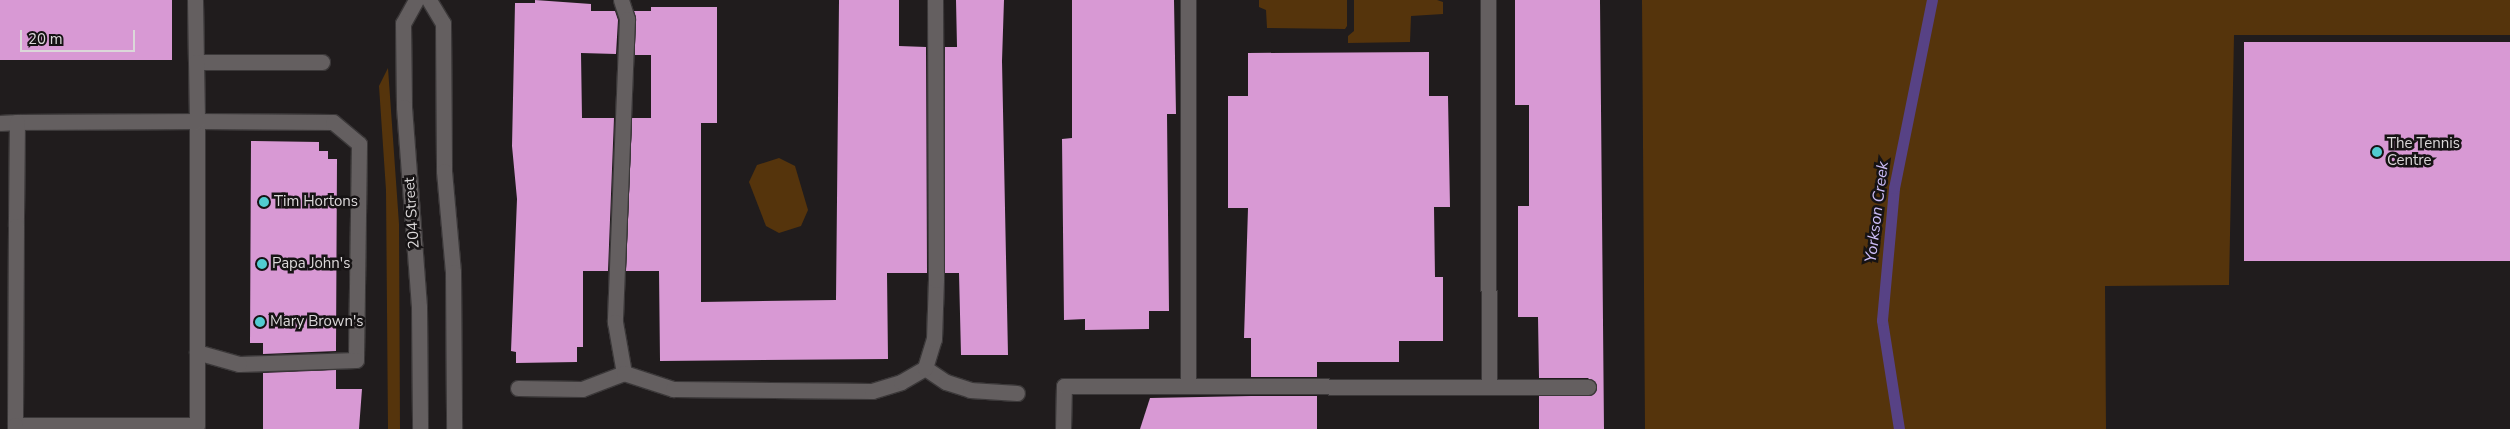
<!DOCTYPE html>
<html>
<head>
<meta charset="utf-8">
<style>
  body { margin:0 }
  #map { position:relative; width:2510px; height:429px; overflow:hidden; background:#201c1d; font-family:"Nunito Sans",sans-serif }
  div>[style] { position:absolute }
  .green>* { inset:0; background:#55340c }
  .stream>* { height:11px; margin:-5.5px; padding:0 5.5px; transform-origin:5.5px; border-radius:5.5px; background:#574285 }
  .building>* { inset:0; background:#d899d4; transform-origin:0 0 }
  .roads { filter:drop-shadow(1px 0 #3b3839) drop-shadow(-1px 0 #3b3839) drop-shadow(0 1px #3b3839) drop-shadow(0 -1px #3b3839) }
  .minor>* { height:15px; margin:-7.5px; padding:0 7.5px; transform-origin:7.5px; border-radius:7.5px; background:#645f60 }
  .dots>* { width:14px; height:14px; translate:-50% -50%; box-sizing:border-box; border:2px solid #161314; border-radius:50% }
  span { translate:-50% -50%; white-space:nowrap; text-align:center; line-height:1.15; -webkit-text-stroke:5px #161314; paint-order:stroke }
  .poi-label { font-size:15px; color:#dbd8d9 }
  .left { translate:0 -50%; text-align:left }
  .street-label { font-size:15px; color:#dbd8d9 }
  .water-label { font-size:16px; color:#cbbcf7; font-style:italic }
  .scale { position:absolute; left:20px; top:30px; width:115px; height:22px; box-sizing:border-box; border:2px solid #dbd8d9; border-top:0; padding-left:6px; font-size:15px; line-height:18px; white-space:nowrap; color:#dbd8d9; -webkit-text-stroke:4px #161314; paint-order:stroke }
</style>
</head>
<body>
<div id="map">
  <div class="green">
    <i style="clip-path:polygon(1259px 0,1347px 0,1347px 26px,1345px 29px,1267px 28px,1266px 10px,1259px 7px)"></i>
    <i style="clip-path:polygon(1354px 0,1437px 0,1443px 2px,1443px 14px,1411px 16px,1410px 42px,1348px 43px,1348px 36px,1354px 31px)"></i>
    <i style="clip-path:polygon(1642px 0,2510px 0,2510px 35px,2234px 35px,2229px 285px,2105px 286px,2106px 429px,1645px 429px)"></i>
    <i style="clip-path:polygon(388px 68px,399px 224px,400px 429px,388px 429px,386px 190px,379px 86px)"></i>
    <i style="clip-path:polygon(779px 158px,795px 166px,808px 210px,801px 226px,779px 233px,766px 226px,749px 182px,757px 165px)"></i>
  </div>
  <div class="stream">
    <i style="left:1899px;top:429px;width:110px;rotate:-98.9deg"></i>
    <i style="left:1882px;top:320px;width:133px;rotate:-84.8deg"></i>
    <i style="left:1894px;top:188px;width:192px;rotate:-78.6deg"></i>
  </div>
  <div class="building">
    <i style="left:0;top:0;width:172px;height:60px"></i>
    <i style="clip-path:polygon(535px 0,591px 4px,591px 11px,615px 11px,618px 20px,616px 54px,581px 53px,582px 118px,614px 118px,608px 271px,583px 271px,583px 347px,577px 347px,577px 362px,516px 363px,516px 352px,511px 351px,517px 199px,512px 146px,515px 3px,535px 3px)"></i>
    <i style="clip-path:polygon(839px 0,899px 0,899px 46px,926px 47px,927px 273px,887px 273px,888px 359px,660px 361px,659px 271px,626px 271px,632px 118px,651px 118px,651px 55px,635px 55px,634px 11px,651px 11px,651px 7px,717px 7px,717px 123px,701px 123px,701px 302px,836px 300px)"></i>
    <i style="clip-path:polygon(956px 0,1004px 0,1002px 61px,1008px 355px,961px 355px,959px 273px,945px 273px,945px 47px,957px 47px)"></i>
    <i style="clip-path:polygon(1072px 0,1174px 0,1176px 114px,1167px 114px,1169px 311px,1149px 311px,1149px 329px,1085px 330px,1085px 319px,1064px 320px,1062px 139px,1072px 138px)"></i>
    <i style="clip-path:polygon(1515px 0,1600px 0,1604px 429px,1539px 429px,1539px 396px,1588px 396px,1596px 392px,1597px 387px,1588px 378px,1539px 378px,1538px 317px,1518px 317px,1518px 206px,1529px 206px,1529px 105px,1515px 105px)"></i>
    <i style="left:2244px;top:42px;width:266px;height:219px"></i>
    <i style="clip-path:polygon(1429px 52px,1429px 96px,1448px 96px,1450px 207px,1434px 207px,1435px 277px,1443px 277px,1443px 341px,1399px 341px,1399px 362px,1317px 362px,1317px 377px,1251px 377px,1251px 338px,1244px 338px,1248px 208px,1228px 208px,1228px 96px,1248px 96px,1248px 53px)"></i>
    <i style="clip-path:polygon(251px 141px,319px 142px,319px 151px,328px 151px,328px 159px,337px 159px,336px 351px,263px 354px,263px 343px,250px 343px)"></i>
    <i style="clip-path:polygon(336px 370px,336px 389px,362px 389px,359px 429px,263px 429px,263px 373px)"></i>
    <i style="clip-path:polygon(1251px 396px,1317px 396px,1317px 429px,1140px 429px,1150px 398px)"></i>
  </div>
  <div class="roads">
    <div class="minor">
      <i style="left:195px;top:0;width:62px;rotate:89.1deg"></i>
      <i style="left:196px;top:62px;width:126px"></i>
      <i style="left:416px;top:0;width:26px;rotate:119deg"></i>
      <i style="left:403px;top:23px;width:84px;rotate:89.3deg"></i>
      <i style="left:404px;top:107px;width:201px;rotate:85.7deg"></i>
      <i style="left:419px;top:307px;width:122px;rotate:89.5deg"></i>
      <i style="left:429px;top:0;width:27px;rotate:59deg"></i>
      <i style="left:443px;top:23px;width:148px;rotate:89.6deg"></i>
      <i style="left:444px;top:171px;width:101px;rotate:84.9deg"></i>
      <i style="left:453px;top:272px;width:157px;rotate:89.6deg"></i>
      <i style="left:621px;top:0;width:20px;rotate:72deg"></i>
      <i style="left:627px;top:19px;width:303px;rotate:92.3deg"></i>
      <i style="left:615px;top:322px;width:52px;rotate:80deg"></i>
      <i style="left:1488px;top:0;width:387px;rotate:89.9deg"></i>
      <i style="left:196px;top:62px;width:59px;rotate:89deg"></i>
      <i style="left:197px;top:121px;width:136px;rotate:0.4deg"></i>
      <i style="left:333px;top:122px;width:34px;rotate:40deg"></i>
      <i style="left:359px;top:144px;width:216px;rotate:90.8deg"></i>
      <i style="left:356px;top:360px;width:117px;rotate:178deg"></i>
      <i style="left:239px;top:364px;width:44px;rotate:-164.1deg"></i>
      <i style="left:0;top:123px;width:17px;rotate:-3deg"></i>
      <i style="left:925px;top:368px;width:25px;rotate:34deg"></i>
      <i style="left:946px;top:382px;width:25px;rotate:18deg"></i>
      <i style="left:970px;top:390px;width:47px;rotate:3.7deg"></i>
      <i style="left:1188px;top:386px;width:386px;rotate:-90deg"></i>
      <i style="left:518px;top:388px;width:64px;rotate:0.9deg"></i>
      <i style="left:582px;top:389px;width:45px;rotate:-20.9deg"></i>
      <i style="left:624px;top:373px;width:52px;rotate:18.1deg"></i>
      <i style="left:673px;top:389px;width:199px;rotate:0.6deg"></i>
      <i style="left:872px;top:391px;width:30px;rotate:-17deg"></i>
      <i style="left:901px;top:382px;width:28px;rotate:-30deg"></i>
      <i style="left:925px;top:368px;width:30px;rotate:-73deg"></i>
      <i style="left:934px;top:339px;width:59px;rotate:-88.1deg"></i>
      <i style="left:936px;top:280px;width:280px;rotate:-90.2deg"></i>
      <i style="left:15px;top:425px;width:182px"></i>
      <i style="left:197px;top:425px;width:304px;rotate:-90deg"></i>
      <i style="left:197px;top:121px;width:180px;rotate:179.7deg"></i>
      <i style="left:17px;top:122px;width:104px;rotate:90.6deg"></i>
      <i style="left:16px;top:226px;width:199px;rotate:90.3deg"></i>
      <i style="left:15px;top:425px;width:4px;rotate:90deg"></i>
      <i style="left:1063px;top:429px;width:43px;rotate:-88.7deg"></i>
      <i style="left:1064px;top:386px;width:524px;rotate:0.11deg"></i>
    </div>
  </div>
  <div class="dots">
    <i style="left:2377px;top:152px;background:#51ccd1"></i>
    <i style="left:264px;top:202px;background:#51ccd1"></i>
    <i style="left:262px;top:264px;background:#51ccd1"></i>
    <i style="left:260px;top:322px;background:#51ccd1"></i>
  </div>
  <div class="poi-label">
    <span class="left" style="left:2387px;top:152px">The Tennis<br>Centre</span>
    <span class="left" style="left:274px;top:202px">Tim Hortons</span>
    <span class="left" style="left:272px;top:264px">Papa John's</span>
    <span class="left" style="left:270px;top:322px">Mary Brown's</span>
  </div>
  <div class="street-label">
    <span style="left:412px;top:213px;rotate:-94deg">204 Street</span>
  </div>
  <div class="water-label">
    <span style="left:1877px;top:212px;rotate:-83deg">Yorkson Creek</span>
  </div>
  <div class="scale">20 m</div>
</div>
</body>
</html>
